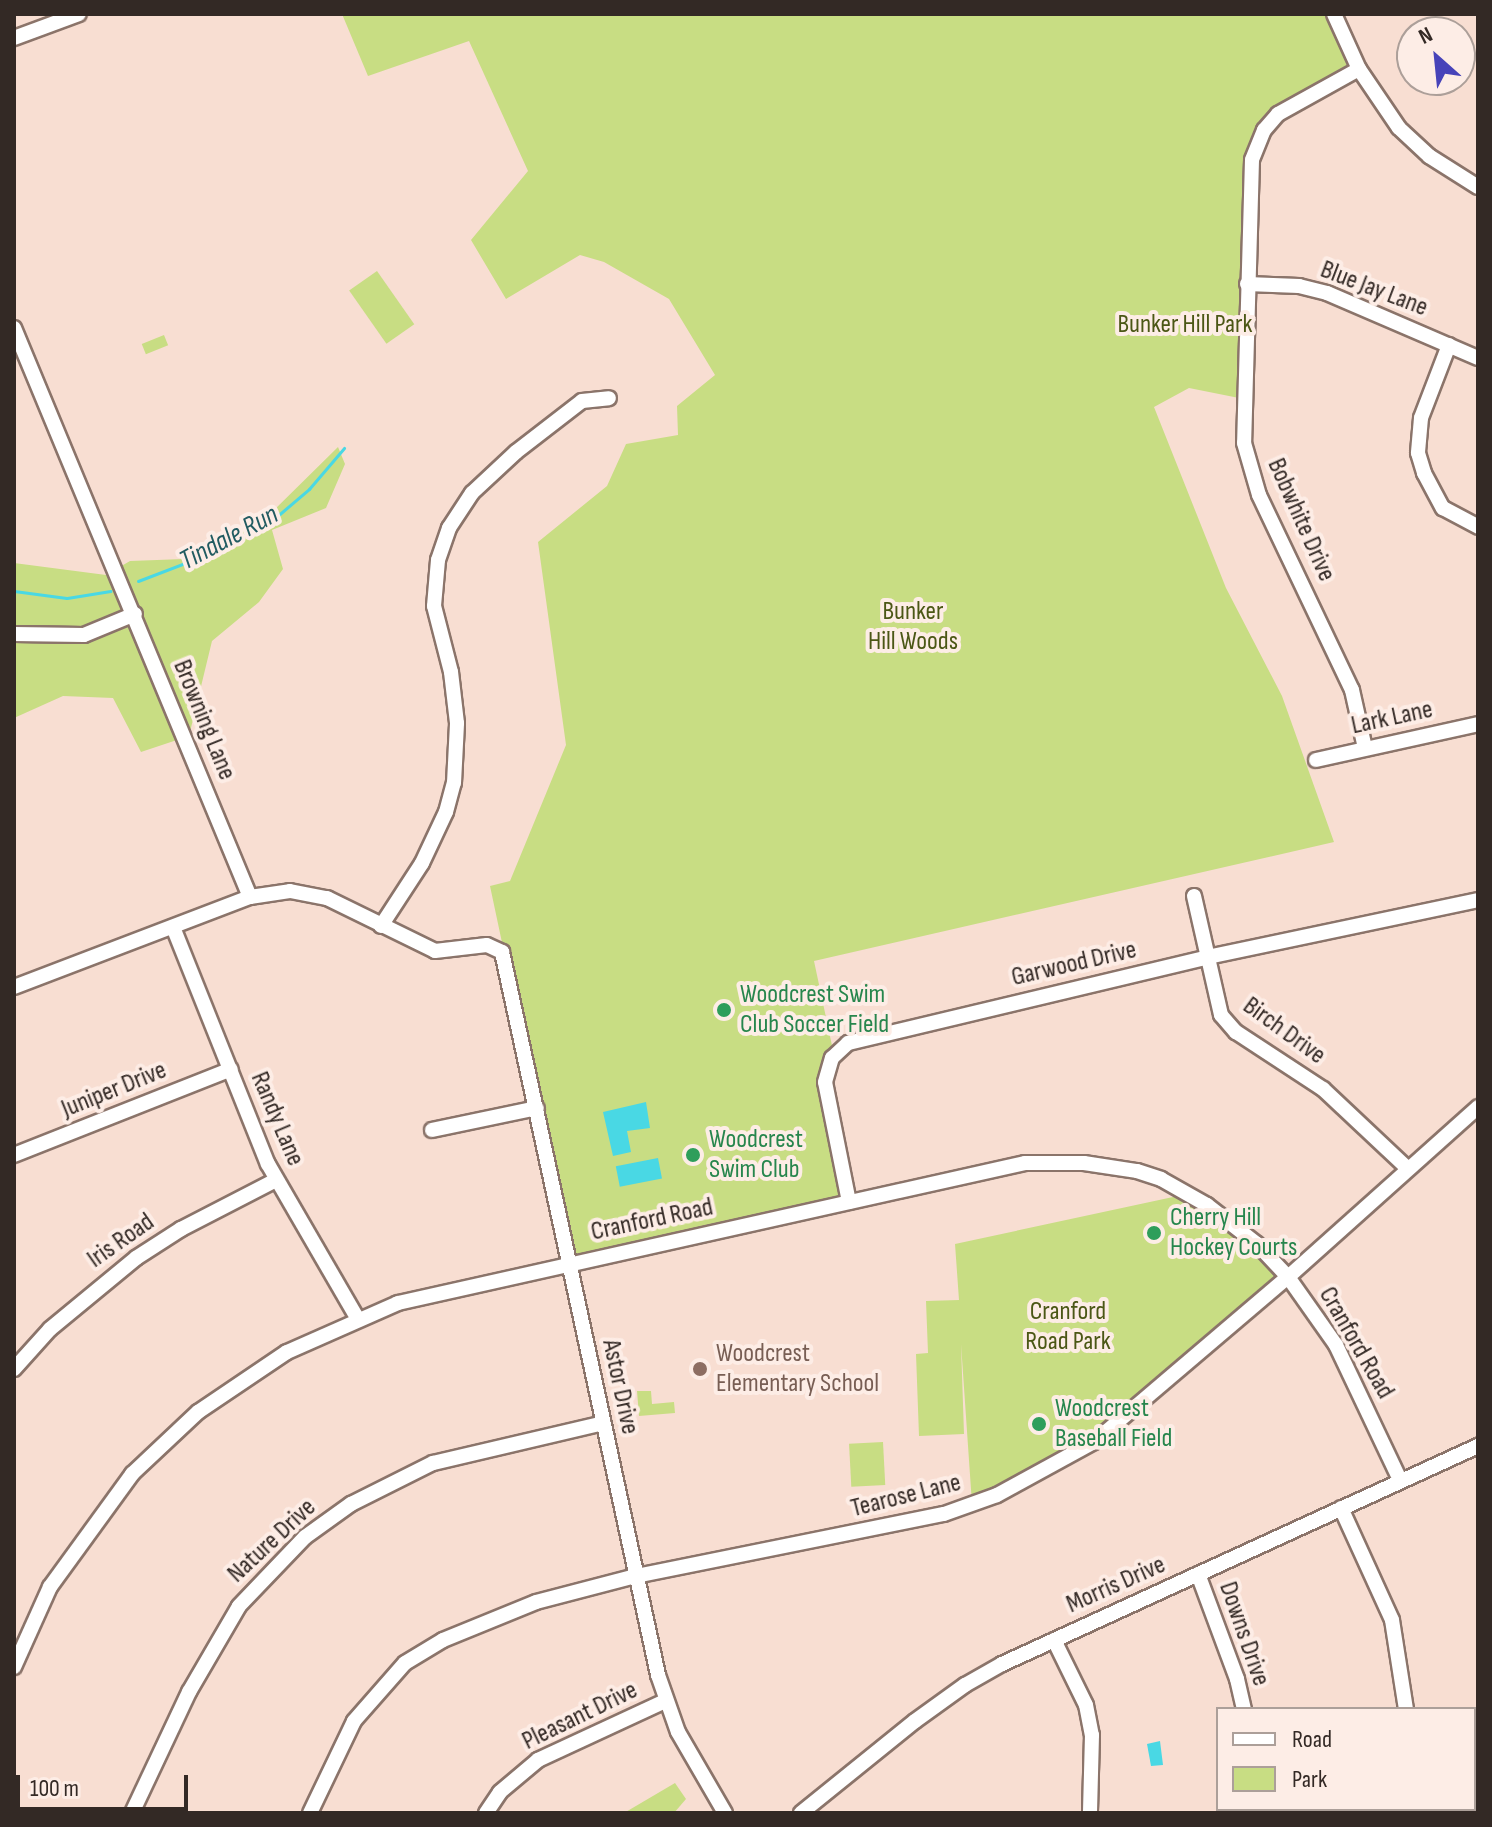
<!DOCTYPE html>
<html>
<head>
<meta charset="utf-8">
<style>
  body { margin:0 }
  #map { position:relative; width:1492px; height:1827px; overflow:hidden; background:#f8ded2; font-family:"Sofia Sans Condensed",sans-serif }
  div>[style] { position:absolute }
  .green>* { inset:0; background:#c8dd83; transform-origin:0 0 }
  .water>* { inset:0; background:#49d8e4; transform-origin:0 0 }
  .stream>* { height:3px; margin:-1.5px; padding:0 1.5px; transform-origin:1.5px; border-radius:1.5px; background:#49d8e4 }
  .roads { filter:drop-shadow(2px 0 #8b746a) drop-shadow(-2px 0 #8b746a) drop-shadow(0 2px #8b746a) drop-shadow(0 -2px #8b746a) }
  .minor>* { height:14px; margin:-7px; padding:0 7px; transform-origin:7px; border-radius:7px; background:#fff }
  .dots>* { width:22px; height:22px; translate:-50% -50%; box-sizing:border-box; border:4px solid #fdede6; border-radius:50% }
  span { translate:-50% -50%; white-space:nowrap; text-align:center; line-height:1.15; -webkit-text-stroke:8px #fdede6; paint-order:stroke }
  .street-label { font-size:26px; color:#332925 }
  .park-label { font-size:26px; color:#4b5715 }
  .leisure-label { font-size:26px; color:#27864d }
  .left { translate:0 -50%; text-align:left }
  .education-label { font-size:26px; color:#785e54 }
  .water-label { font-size:28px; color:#215b61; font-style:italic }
  .frame { position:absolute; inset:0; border:16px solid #332925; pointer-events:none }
  .legend { position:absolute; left:1216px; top:1707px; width:260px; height:104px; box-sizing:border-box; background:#fdede6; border:2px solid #ac9f99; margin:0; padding:10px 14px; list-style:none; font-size:24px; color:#332925 }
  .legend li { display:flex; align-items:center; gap:16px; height:40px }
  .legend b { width:40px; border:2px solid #ac9f99 }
  .north { position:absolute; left:1396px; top:16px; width:80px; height:80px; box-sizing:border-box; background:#fdede6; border:2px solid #ac9f99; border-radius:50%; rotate:333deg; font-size:22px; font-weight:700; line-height:32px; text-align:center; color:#332925 }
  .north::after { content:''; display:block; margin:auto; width:28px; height:36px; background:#4743b9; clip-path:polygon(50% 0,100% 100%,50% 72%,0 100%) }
  .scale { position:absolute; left:16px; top:1775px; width:172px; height:36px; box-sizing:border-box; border:4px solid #332925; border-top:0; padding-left:10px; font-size:24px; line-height:28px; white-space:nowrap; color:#332925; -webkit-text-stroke:6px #fdede6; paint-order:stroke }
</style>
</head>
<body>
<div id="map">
  <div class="green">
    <i style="clip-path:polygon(342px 14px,1344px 14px,1358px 71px,1281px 118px,1252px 160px,1249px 400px,1189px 388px,1154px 407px,1226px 588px,1282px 696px,1334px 842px,814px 961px,834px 1055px,827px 1068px,849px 1202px,570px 1263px,490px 886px,510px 881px,566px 745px,538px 542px,607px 486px,626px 444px,678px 435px,677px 406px,715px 375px,669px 299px,604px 262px,580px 255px,506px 299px,471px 240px,528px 171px,469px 41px,368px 76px)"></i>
    <i style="left:377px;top:271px;width:65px;height:34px;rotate:55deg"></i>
    <i style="left:164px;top:335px;width:11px;height:24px;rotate:68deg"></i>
    <i style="clip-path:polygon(338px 447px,345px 464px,326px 508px,272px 530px,283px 569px,259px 602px,212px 641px,189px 736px,141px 752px,113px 698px,63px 696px,14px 718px,14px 563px,106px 575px,130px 561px,184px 559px,268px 516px)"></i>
    <i style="clip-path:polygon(1187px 1194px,1288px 1277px,1094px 1442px,972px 1504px,961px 1344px,964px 1434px,919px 1436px,916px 1354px,928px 1353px,926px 1301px,959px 1300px,955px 1244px)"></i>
    <i style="clip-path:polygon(651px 1391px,652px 1404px,674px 1402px,675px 1413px,639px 1416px,637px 1391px)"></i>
    <i style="left:883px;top:1442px;width:43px;height:34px;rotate:87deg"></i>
    <i style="clip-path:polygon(675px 1783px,686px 1799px,674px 1813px,624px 1813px)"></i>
  </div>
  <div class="water">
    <i style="clip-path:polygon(646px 1102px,650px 1128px,627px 1131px,631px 1152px,613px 1156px,603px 1112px)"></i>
    <i style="left:658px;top:1158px;width:21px;height:43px;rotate:79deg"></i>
    <i style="clip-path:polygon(1160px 1741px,1163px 1765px,1151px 1766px,1147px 1744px)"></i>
  </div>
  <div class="stream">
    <i style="left:138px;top:581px;width:73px;rotate:-20.9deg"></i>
    <i style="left:206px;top:555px;width:78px;rotate:-28.2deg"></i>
    <i style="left:275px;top:518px;width:45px;rotate:-40.5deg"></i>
    <i style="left:309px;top:489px;width:54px;rotate:-49.5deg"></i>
    <i style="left:14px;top:591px;width:53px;rotate:7.5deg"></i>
    <i style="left:67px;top:598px;width:44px;rotate:-9.2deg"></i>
  </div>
  <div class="roads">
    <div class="minor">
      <i style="left:1334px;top:14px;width:60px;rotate:65.6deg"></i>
      <i style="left:1359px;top:69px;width:71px;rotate:55.9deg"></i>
      <i style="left:1399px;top:128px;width:41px;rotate:43deg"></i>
      <i style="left:1429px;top:156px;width:58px;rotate:32.3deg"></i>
      <i style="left:14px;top:38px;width:69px;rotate:-20.3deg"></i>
      <i style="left:1359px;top:69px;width:93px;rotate:150.9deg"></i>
      <i style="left:1278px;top:114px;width:21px;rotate:131deg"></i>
      <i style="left:1264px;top:130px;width:32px;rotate:112deg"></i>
      <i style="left:1252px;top:160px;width:283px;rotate:91.6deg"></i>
      <i style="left:1244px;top:443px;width:54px;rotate:73.9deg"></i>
      <i style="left:1259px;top:495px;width:216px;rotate:64.5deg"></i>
      <i style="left:1352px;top:690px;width:59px;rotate:77.4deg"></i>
      <i style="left:1247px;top:284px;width:52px;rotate:2.2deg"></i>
      <i style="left:1299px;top:286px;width:29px;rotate:14deg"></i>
      <i style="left:1327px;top:293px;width:164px;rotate:23.3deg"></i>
      <i style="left:14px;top:328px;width:616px;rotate:67.47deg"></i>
      <i style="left:1449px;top:345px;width:78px;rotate:111deg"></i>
      <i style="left:1421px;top:418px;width:35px;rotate:95deg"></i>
      <i style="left:1418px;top:453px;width:21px;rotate:73deg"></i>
      <i style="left:1424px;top:473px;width:40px;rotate:62deg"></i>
      <i style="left:1443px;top:508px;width:40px;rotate:28deg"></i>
      <i style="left:14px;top:634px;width:70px;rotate:0.8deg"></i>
      <i style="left:84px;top:635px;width:55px;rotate:-22.4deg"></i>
      <i style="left:1316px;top:760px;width:166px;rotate:-12.5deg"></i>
      <i style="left:1194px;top:896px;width:122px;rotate:77.2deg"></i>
      <i style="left:1221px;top:1015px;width:23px;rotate:49deg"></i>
      <i style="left:1236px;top:1032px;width:104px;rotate:33.2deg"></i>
      <i style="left:1323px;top:1089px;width:115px;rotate:43.2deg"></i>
      <i style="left:381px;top:926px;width:75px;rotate:-56.9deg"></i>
      <i style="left:422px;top:863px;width:56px;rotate:-64.8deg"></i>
      <i style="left:446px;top:812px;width:30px;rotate:-75deg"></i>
      <i style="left:454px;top:783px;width:60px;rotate:-87.1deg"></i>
      <i style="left:457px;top:723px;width:51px;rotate:-96.7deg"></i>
      <i style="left:451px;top:672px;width:68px;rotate:-104.4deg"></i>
      <i style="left:434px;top:606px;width:46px;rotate:-85deg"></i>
      <i style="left:438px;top:560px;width:34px;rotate:-71deg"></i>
      <i style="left:449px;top:528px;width:42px;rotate:-56.7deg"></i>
      <i style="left:472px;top:493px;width:60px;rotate:-43deg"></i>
      <i style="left:516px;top:452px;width:83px;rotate:-37.7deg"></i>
      <i style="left:582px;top:401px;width:27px;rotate:-6deg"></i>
      <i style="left:173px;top:927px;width:255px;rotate:68.2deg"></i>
      <i style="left:268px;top:1164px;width:179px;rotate:59.9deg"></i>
      <i style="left:14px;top:987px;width:253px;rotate:-20.9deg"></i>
      <i style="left:250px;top:897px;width:40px;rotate:-8.5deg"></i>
      <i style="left:290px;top:891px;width:38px;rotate:11deg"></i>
      <i style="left:327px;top:898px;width:120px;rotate:26.1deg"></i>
      <i style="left:435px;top:951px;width:52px;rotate:-6.6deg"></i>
      <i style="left:487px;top:945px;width:17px;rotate:25deg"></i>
      <i style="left:502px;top:952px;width:740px;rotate:77.82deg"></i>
      <i style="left:658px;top:1675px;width:60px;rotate:70.7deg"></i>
      <i style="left:678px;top:1732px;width:94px;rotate:59.9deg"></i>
      <i style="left:432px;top:1130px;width:107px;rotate:-11.8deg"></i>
      <i style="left:14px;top:1155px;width:233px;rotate:-21.6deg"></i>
      <i style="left:849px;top:1202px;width:122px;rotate:-101.3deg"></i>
      <i style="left:825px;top:1082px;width:25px;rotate:-74deg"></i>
      <i style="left:832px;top:1058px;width:22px;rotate:-43deg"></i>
      <i style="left:848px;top:1043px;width:370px;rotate:-13.4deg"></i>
      <i style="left:1208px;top:957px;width:276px;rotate:-11.9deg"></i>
      <i style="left:14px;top:1369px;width:54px;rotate:-48deg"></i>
      <i style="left:50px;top:1329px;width:112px;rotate:-39.5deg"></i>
      <i style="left:136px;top:1258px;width:54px;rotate:-32.8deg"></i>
      <i style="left:181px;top:1229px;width:107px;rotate:-27.3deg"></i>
      <i style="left:1341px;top:1508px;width:123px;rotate:65.5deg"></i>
      <i style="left:1392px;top:1620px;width:90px;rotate:81.1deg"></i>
      <i style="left:1198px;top:1574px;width:112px;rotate:69.6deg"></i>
      <i style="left:1237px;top:1679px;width:31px;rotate:77deg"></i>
      <i style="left:1054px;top:1640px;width:72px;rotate:63.8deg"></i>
      <i style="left:1086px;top:1705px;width:31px;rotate:79deg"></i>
      <i style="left:1092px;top:1735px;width:78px;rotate:91.5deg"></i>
      <i style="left:14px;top:1667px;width:88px;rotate:-65.8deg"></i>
      <i style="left:50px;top:1587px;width:140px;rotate:-54deg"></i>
      <i style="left:132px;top:1474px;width:91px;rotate:-43.2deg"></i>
      <i style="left:198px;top:1412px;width:107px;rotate:-34deg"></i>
      <i style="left:287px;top:1352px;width:121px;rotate:-23.8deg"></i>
      <i style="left:398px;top:1303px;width:642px;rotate:-12.59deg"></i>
      <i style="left:1025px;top:1163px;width:59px"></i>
      <i style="left:1084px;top:1163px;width:54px;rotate:8.6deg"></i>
      <i style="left:1137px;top:1171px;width:25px;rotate:18deg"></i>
      <i style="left:1161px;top:1179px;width:53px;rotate:29.5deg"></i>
      <i style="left:1207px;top:1205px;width:63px;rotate:38deg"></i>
      <i style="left:1257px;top:1244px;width:45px;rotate:46.8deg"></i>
      <i style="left:1288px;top:1277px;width:83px;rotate:54.8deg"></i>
      <i style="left:1336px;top:1345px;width:149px;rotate:64.6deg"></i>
      <i style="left:1255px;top:1809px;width:4px;rotate:90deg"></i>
      <i style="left:1418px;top:1809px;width:4px;rotate:90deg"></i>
      <i style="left:132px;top:1813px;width:134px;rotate:-64.8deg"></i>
      <i style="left:189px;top:1692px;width:99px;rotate:-59.8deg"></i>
      <i style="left:239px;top:1606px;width:95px;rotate:-46.3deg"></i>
      <i style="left:305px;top:1537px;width:57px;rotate:-35.7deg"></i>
      <i style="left:351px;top:1504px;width:92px;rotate:-26.6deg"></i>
      <i style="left:433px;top:1463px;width:175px;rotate:-13.2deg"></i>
      <i style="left:310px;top:1813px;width:102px;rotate:-64.4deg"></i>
      <i style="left:354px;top:1721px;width:77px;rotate:-48.7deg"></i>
      <i style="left:405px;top:1663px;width:44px;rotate:-31.2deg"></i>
      <i style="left:443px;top:1640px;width:100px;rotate:-22.2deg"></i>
      <i style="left:536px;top:1602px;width:103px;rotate:-14.6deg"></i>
      <i style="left:636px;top:1576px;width:314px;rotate:-11.4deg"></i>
      <i style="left:944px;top:1514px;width:56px;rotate:-19.7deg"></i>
      <i style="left:997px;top:1495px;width:111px;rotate:-28.7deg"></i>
      <i style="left:1094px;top:1442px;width:255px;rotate:-40.4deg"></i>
      <i style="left:1288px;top:1277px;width:255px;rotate:-41.8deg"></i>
      <i style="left:486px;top:1813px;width:25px;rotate:-56deg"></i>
      <i style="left:500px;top:1792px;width:50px;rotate:-40.1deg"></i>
      <i style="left:538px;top:1760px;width:140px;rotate:-24.9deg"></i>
      <i style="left:801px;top:1813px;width:146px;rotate:-38.9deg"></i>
      <i style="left:915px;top:1721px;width:62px;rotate:-35.8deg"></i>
      <i style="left:965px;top:1685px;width:43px;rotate:-29.6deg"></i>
      <i style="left:1002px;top:1664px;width:524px;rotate:-24.61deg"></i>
    </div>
  </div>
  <div class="dots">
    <i style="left:724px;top:1010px;background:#2e9e5b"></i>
    <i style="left:693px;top:1155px;background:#2e9e5b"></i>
    <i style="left:1154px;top:1233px;background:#2e9e5b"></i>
    <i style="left:700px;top:1369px;background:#8d6e63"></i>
    <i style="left:1039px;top:1424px;background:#2e9e5b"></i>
  </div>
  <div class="street-label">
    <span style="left:1374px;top:289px;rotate:21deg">Blue Jay Lane</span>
    <span style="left:1301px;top:520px;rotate:66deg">Bobwhite Drive</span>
    <span style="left:1392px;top:718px;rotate:-12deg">Lark Lane</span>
    <span style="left:204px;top:720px;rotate:68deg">Browning Lane</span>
    <span style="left:1074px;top:964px;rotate:-13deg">Garwood Drive</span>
    <span style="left:1284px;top:1031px;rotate:36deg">Birch Drive</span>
    <span style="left:114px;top:1090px;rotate:-22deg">Juniper Drive</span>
    <span style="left:277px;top:1119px;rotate:67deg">Randy Lane</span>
    <span style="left:652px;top:1220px;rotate:-12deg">Cranford Road</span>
    <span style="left:121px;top:1241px;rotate:-35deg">Iris Road</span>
    <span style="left:1356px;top:1343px;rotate:60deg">Cranford Road</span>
    <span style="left:620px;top:1387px;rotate:78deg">Astor Drive</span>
    <span style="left:906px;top:1496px;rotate:-14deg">Tearose Lane</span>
    <span style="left:272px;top:1541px;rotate:-43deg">Nature Drive</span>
    <span style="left:1116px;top:1585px;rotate:-24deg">Morris Drive</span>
    <span style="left:1244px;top:1634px;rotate:71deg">Downs Drive</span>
    <span style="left:580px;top:1716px;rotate:-26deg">Pleasant Drive</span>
  </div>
  <div class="park-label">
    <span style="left:1185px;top:325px">Bunker Hill Park</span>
    <span style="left:913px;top:627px">Bunker<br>Hill Woods</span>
    <span style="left:1068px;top:1327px">Cranford<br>Road Park</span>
  </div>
  <div class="leisure-label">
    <span class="left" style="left:740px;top:1010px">Woodcrest Swim<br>Club Soccer Field</span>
    <span class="left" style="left:709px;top:1155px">Woodcrest<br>Swim Club</span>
    <span class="left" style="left:1170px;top:1233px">Cherry Hill<br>Hockey Courts</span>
    <span class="left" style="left:1055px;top:1424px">Woodcrest<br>Baseball Field</span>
  </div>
  <div class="education-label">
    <span class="left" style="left:716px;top:1369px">Woodcrest<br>Elementary School</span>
  </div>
  <div class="water-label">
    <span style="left:229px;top:538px;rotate:-28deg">Tindale Run</span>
  </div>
  <div class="frame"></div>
  <ul class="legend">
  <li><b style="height:10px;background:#fff"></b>Road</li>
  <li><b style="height:22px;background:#c8dd83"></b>Park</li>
  </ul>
  <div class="north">N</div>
  <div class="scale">100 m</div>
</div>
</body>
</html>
